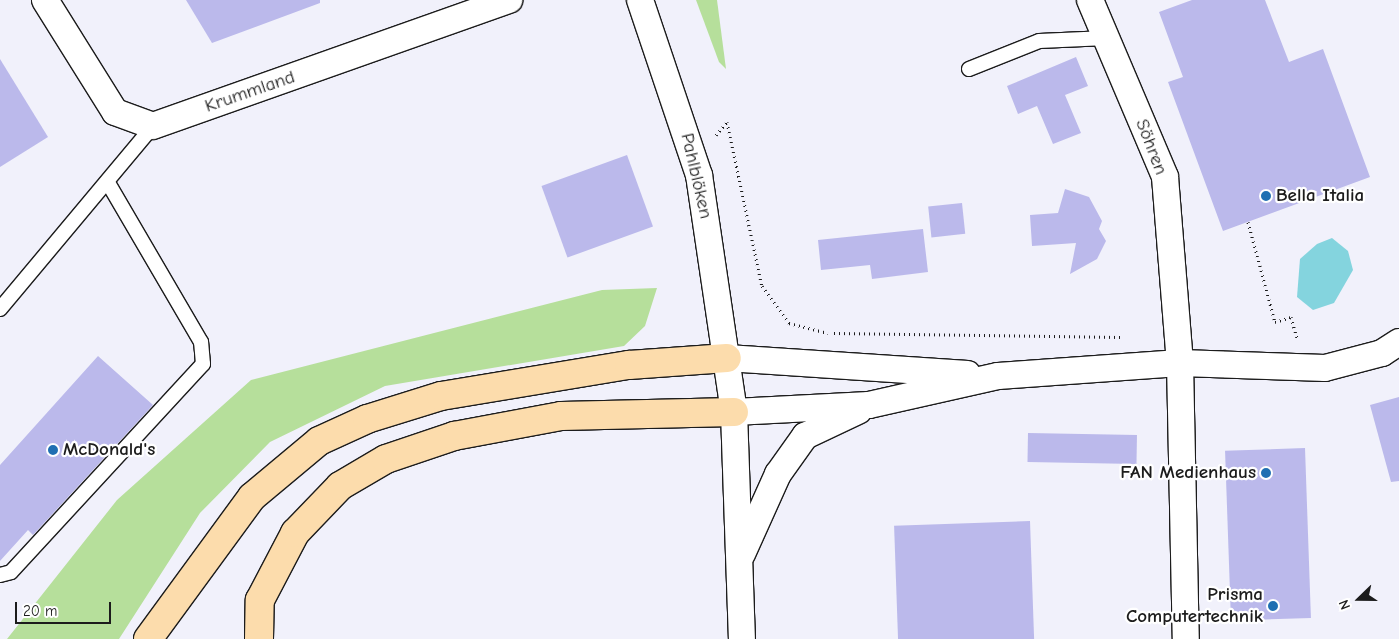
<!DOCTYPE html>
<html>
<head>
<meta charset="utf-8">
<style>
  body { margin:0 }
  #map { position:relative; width:1399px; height:639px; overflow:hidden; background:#f1f1fb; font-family:"Comic Neue",sans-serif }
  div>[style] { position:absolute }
  .green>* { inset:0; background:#b6df9b }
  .water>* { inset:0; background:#84d4de }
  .building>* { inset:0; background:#bbb9eb; transform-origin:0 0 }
  .path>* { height:3px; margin-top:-1.5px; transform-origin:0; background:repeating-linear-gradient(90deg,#1c1c1c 0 1px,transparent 0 5px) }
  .roads { filter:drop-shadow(1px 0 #1c1c1c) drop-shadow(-1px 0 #1c1c1c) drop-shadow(0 1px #1c1c1c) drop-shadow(0 -1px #1c1c1c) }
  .service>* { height:14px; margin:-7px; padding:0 7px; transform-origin:7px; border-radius:7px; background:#fff }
  .minor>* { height:26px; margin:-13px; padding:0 13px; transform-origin:13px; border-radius:13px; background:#fff }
  .trunk>* { height:28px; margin:-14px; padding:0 14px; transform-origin:14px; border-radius:14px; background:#fcdcac }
  .dots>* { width:14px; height:14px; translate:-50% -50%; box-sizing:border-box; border:2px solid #fff; border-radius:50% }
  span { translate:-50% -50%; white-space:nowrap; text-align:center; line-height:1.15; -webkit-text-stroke:4.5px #fff; paint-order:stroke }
  .street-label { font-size:19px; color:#1c1c1c }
  .poi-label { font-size:19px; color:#1c1c1c; font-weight:700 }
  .left { translate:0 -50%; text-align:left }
  .right { translate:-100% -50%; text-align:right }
  .north { position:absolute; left:1334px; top:574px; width:50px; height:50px; -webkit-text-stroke:4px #fff; paint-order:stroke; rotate:248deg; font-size:14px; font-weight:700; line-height:20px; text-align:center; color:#1c1c1c }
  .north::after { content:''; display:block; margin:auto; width:18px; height:22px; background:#1c1c1c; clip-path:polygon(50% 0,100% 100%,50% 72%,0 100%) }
  .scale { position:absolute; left:15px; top:602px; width:96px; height:22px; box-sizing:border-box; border:2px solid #1c1c1c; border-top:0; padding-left:6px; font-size:15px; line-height:18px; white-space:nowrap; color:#1c1c1c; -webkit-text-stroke:4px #fff; paint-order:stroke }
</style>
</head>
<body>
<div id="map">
  <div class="green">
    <i style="clip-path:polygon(696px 0,717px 0,726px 69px,719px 62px)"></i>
    <i style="clip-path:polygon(657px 288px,645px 326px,624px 346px,385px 386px,270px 442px,200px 513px,119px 639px,7px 639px,117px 500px,251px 380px,602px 290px)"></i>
  </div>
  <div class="water">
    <i style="clip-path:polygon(1332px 238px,1348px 251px,1353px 270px,1334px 303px,1313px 310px,1297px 297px,1300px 259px,1317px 244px)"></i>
  </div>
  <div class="building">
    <i style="clip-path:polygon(186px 0,320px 0,320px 3px,212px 43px)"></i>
    <i style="clip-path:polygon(1192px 0,1265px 0,1289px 62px,1323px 49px,1370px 177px,1223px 231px,1168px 82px,1183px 77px,1159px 12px)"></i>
    <i style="clip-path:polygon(1076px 57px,1088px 86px,1065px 95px,1081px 133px,1053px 144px,1037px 106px,1018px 114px,1007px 86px)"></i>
    <i style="clip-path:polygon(0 59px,48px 137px,0 167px)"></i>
    <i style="left:627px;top:155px;width:76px;height:91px;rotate:70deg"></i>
    <i style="clip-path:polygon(1065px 189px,1089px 197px,1102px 221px,1099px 229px,1106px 241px,1097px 259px,1070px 274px,1076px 243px,1032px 246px,1030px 215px,1058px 213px)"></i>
    <i style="left:962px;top:203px;width:31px;height:34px;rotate:84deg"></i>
    <i style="clip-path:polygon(923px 229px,928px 272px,872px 279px,870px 265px,821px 270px,818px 240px)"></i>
    <i style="clip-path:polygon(98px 356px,153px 405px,33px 535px,28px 530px,0 561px,0 465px)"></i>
    <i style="clip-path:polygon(1399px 397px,1399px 481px,1391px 482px,1370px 405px)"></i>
    <i style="left:1028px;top:433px;width:109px;height:29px;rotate:1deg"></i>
    <i style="left:1305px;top:448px;width:170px;height:80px;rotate:88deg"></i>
    <i style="left:1030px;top:521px;width:118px;height:136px;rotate:88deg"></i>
  </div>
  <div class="path">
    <i style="left:716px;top:135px;width:17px;rotate:-50deg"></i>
    <i style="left:727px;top:122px;width:168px;rotate:78deg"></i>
    <i style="left:762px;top:286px;width:46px;rotate:53.9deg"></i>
    <i style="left:789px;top:323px;width:40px;rotate:14.4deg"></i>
    <i style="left:1248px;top:222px;width:104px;rotate:74.9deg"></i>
    <i style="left:1275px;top:322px;width:17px;rotate:-17deg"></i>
    <i style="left:1291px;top:317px;width:22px;rotate:74deg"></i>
    <i style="left:834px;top:333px;width:286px;rotate:0.8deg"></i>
  </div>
  <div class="roads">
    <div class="service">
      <i style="left:969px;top:69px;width:75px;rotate:-21.8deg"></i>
      <i style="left:1039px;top:41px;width:68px;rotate:-2.5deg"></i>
      <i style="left:0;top:309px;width:239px;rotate:-50.1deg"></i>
      <i style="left:0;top:575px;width:11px;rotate:-15deg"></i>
      <i style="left:11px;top:572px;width:283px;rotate:-47.3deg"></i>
      <i style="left:203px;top:364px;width:22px;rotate:-95deg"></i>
      <i style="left:201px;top:342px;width:184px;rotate:-120.3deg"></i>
    </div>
    <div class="minor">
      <i style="left:45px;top:0;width:132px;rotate:58deg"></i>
      <i style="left:115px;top:112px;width:40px;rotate:20.2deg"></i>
      <i style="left:153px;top:126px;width:378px;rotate:-19.5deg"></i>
      <i style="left:640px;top:0;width:185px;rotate:71.4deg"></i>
      <i style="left:699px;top:175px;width:240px;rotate:81.6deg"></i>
      <i style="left:734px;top:412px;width:227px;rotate:88deg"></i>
      <i style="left:1090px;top:0;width:192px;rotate:67deg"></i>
      <i style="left:1165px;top:177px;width:187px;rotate:85.4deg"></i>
      <i style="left:1180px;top:363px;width:276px;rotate:88.8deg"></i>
      <i style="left:727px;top:358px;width:241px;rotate:3.8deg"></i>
      <i style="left:734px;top:412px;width:135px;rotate:-3deg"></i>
      <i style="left:869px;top:405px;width:132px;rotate:-12.7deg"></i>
      <i style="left:998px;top:376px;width:182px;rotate:-4.1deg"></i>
      <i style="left:1180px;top:363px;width:145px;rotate:2deg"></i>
      <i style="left:1325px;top:368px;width:59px;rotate:-14.7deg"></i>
      <i style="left:1382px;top:353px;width:20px;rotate:-33deg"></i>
      <i style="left:742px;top:554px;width:88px;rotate:-65.8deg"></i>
      <i style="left:778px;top:474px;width:47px;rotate:-54.6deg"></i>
      <i style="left:805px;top:436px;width:59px;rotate:-25.3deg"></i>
    </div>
    <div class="trunk">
      <i style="left:148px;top:639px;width:176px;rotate:-53.8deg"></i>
      <i style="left:252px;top:497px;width:87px;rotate:-39.9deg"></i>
      <i style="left:319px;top:441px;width:53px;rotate:-24.6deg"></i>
      <i style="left:367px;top:419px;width:77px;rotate:-17.3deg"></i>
      <i style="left:441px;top:396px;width:191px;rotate:-9.4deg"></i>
      <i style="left:629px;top:365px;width:98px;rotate:-4.1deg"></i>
      <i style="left:259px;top:639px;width:39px;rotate:-89deg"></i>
      <i style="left:260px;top:600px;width:76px;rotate:-62.4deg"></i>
      <i style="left:295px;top:533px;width:65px;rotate:-46.2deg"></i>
      <i style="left:340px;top:486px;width:53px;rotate:-30.4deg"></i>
      <i style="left:386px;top:459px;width:72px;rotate:-18.7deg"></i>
      <i style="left:454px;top:436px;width:109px;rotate:-10.6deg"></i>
      <i style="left:561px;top:416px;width:173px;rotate:-1.3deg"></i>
    </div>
  </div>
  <div class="dots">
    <i style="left:1266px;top:196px;background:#1f6fb2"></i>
    <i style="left:53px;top:450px;background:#1f6fb2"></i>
    <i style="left:1266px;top:473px;background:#1f6fb2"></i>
    <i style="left:1273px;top:606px;background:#1f6fb2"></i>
  </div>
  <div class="street-label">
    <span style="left:250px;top:92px;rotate:-19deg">Krummland</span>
    <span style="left:1151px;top:147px;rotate:69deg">Söhren</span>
    <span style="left:696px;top:176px;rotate:77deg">Pahlblöken</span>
  </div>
  <div class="poi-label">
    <span class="left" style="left:1276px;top:196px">Bella Italia</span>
    <span class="left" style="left:63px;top:450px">McDonald's</span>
    <span class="right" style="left:1256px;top:473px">FAN Medienhaus</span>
    <span class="right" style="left:1263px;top:606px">Prisma<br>Computertechnik</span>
  </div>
  <div class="north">N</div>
  <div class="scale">20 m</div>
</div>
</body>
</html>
